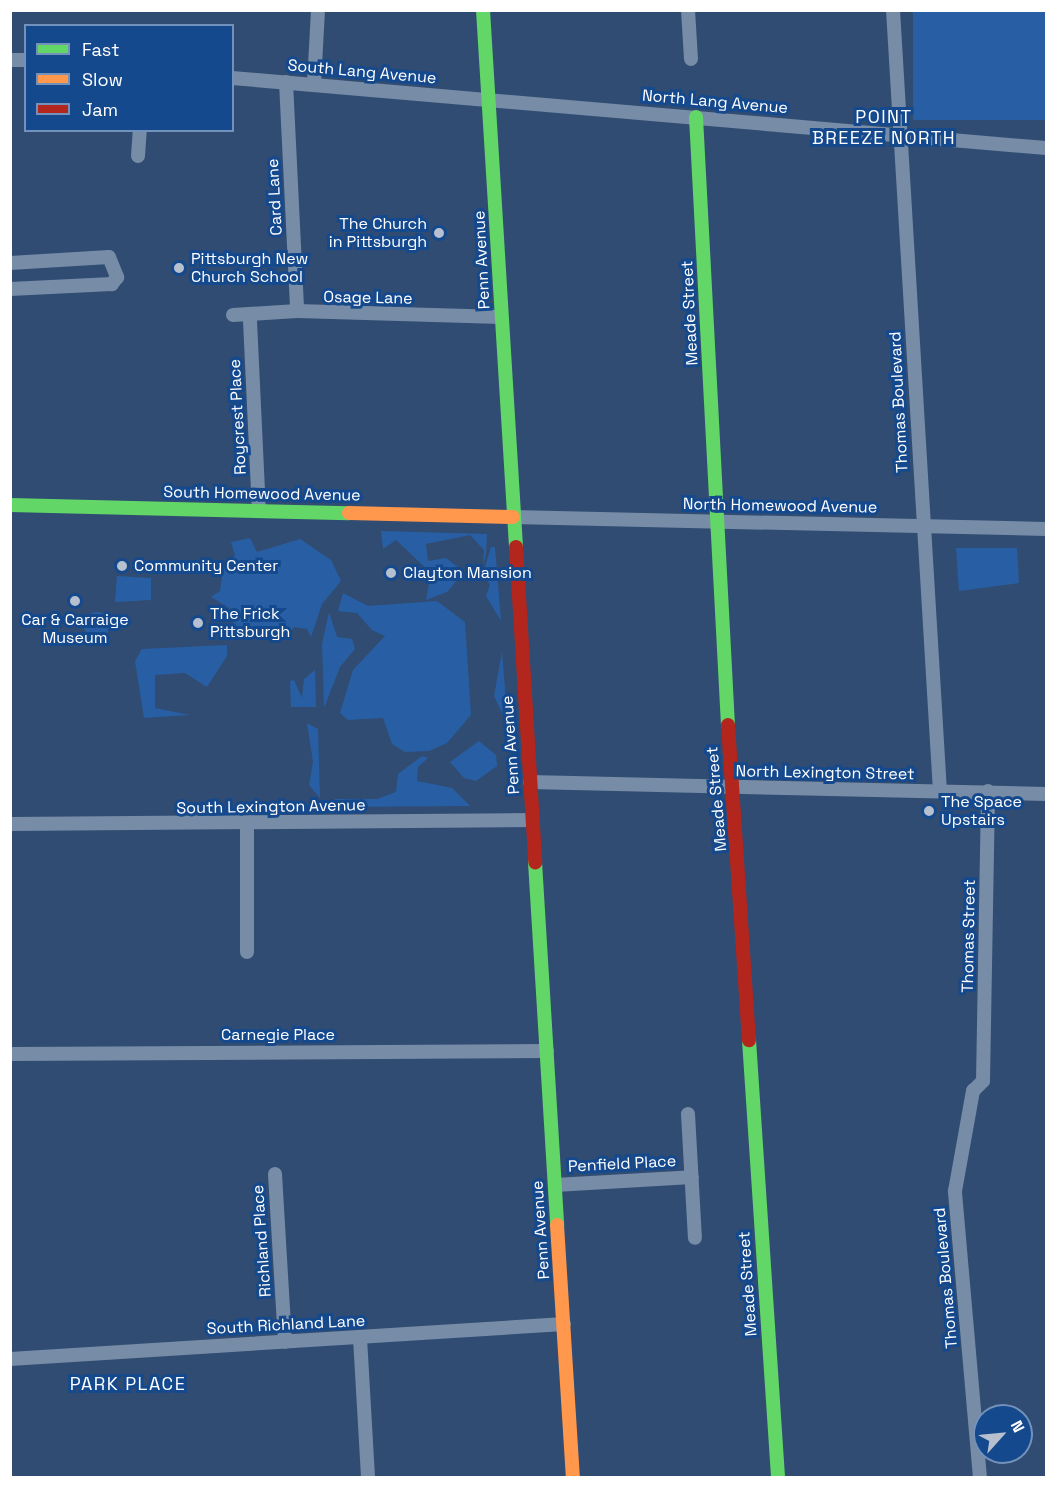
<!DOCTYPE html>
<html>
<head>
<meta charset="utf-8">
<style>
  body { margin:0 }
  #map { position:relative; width:1057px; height:1488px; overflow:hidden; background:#304c72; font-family:"Space Grotesk",sans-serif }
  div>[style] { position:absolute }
  .green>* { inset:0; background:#285fa4; transform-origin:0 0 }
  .round { border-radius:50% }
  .street>* { height:14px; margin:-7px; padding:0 7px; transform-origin:7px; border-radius:7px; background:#778ca6 }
  .fast>* { height:14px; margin:-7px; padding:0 7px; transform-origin:7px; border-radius:7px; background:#63d668 }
  .slow>* { height:14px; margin:-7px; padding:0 7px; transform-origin:7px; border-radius:7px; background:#ff974d }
  .jam>* { height:14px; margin:-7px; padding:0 7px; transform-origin:7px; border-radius:7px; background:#b3261e }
  .dots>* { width:16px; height:16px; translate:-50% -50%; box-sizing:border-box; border:3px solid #15498d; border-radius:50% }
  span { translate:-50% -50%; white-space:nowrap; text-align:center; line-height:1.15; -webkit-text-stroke:6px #15498d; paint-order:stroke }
  .street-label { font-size:16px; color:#fff }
  .poi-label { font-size:16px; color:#fff }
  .right { translate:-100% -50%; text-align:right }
  .left { translate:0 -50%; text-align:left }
  .neighbourhood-label { font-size:18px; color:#fff; letter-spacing:1.5px }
  .frame { position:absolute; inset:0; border:12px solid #fff; pointer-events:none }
  .legend { position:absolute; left:24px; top:24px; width:210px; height:108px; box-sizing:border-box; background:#15498d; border:2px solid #7392bb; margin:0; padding:8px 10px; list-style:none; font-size:18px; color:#fff }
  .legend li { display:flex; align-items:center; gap:12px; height:30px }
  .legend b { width:30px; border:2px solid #7392bb }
  .north { position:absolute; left:973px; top:1404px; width:60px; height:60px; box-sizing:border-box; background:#15498d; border:2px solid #7392bb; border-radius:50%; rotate:63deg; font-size:16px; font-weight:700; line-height:24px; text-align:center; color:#fff }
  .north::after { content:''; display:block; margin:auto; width:21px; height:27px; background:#b7c0ce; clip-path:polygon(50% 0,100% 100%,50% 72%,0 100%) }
</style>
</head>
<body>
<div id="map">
  <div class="green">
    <i style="left:913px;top:11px;width:133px;height:109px"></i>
    <i style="clip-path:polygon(381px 531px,487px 534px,486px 554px,483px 565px,484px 550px,470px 535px,426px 544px,428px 561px,446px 558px,464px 572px,447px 592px,426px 600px,431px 573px,396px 540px,383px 549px)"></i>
    <i style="clip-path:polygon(250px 538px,257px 552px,300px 539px,331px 560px,341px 581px,322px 604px,311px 637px,307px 629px,294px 627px,287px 639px,280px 623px,275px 639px,274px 629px,266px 627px,254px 628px,252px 639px,237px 639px,229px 608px,211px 597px,220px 591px,223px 570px,235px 555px,231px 542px)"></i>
    <i style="clip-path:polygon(491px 547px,495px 547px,501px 621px,486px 596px,490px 585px,483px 573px)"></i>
    <i style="clip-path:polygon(956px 548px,1017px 548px,1019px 583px,959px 591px)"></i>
    <i style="clip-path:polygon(117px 576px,151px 578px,151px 600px,115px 602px)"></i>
    <i style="clip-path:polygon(343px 593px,368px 606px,437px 601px,465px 622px,471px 715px,447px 743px,429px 751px,405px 752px,392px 744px,383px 718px,348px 720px,340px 713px,353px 670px,385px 636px,372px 630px,357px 613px,338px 611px)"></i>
    <i class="round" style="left:84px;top:612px;width:26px;height:26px"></i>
    <i style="clip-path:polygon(329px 612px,337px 637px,352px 639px,355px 649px,340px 667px,324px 708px,322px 644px)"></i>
    <i style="clip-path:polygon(227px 645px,227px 656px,207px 687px,185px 673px,155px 675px,155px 708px,190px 715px,144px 718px,135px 661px,142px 649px)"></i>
    <i style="clip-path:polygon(502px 652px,509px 739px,505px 740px,506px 721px,494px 696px)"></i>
    <i style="clip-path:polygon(315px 670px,316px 707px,291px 707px,290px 681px,294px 680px,302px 698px,304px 679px)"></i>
    <i style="clip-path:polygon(307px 723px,318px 729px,320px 798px,309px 785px,313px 762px)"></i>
    <i style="clip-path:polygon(479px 741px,496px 755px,497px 766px,476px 781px,464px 778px,450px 762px)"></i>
    <i style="clip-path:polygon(422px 756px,428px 758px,418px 767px,417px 781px,452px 788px,470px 806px,333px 807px,335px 799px,377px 799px,396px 792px,398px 774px)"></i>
  </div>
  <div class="street">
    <i style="left:688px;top:10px;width:49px;rotate:86.5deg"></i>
    <i style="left:893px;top:10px;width:782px;rotate:86.56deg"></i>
    <i style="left:10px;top:60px;width:16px"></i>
    <i style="left:232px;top:78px;width:817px;rotate:4.92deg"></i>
    <i style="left:286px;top:82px;width:229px;rotate:87.2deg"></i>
    <i style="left:314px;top:84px;width:74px;rotate:-86.9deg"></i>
    <i style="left:138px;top:156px;width:26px;rotate:-86deg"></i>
    <i style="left:10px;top:263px;width:99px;rotate:-3.5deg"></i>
    <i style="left:109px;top:257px;width:22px;rotate:68deg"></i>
    <i style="left:117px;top:277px;width:9px;rotate:126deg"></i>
    <i style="left:112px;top:284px;width:102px;rotate:177.2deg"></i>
    <i style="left:233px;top:315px;width:64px;rotate:-3.6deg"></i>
    <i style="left:297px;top:311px;width:204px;rotate:1.7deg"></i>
    <i style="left:250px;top:321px;width:190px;rotate:87.3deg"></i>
    <i style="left:513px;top:517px;width:533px;rotate:1.29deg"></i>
    <i style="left:530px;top:782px;width:516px;rotate:1.33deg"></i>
    <i style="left:247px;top:823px;width:129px;rotate:90deg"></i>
    <i style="left:10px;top:824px;width:522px;rotate:-0.44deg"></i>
    <i style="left:10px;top:1054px;width:537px;rotate:-0.32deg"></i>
    <i style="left:688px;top:1114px;width:124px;rotate:86.8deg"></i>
    <i style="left:275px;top:1174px;width:168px;rotate:86.6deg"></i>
    <i style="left:555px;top:1185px;width:137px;rotate:-3.3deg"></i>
    <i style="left:360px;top:1338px;width:140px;rotate:86.7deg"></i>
    <i style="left:10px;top:1359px;width:555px;rotate:-3.61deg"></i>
    <i style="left:980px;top:1478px;width:288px;rotate:-95deg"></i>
    <i style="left:955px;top:1191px;width:102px;rotate:-79.8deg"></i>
    <i style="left:973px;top:1091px;width:14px;rotate:-45deg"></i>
    <i style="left:983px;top:1081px;width:290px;rotate:-89deg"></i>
  </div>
  <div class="fast">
    <i style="left:483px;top:10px;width:538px;rotate:86.48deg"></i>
    <i style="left:696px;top:117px;width:609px;rotate:86.99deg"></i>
    <i style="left:10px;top:505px;width:339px;rotate:1.4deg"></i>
    <i style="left:535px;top:862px;width:364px;rotate:86.5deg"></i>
    <i style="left:749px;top:1040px;width:439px;rotate:86.2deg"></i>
  </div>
  <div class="slow">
    <i style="left:349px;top:513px;width:164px;rotate:1.4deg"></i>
    <i style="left:557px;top:1225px;width:254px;rotate:86.4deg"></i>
  </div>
  <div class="jam">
    <i style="left:516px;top:547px;width:316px;rotate:86.5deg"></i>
    <i style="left:728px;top:725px;width:316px;rotate:86.2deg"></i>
  </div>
  <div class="dots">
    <i style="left:439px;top:233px;background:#b7c0ce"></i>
    <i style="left:179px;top:268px;background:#b7c0ce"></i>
    <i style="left:122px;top:566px;background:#b7c0ce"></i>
    <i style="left:391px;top:573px;background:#b7c0ce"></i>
    <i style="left:75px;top:601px;background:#b7c0ce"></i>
    <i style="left:198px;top:623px;background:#b7c0ce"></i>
    <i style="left:929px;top:811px;background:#b7c0ce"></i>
  </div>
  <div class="street-label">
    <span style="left:362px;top:72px;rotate:5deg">South Lang Avenue</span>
    <span style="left:715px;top:102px;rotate:5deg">North Lang Avenue</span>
    <span style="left:275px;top:197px;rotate:-93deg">Card Lane</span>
    <span style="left:482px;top:260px;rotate:-93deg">Penn Avenue</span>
    <span style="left:368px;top:298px;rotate:1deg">Osage Lane</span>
    <span style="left:690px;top:313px;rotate:-93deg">Meade Street</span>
    <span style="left:899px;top:402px;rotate:-93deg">Thomas Boulevard</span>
    <span style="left:238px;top:417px;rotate:-93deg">Roycrest Place</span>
    <span style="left:262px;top:494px;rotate:1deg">South Homewood Avenue</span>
    <span style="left:780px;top:506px;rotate:1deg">North Homewood Avenue</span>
    <span style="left:511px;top:745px;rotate:-94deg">Penn Avenue</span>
    <span style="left:825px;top:773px;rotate:1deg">North Lexington Street</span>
    <span style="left:717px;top:799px;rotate:-95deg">Meade Street</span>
    <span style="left:271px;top:807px;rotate:-1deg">South Lexington Avenue</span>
    <span style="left:969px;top:936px;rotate:-89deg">Thomas Street</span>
    <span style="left:278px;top:1035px">Carnegie Place</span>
    <span style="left:622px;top:1164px;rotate:-3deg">Penfield Place</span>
    <span style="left:541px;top:1230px;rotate:-94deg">Penn Avenue</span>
    <span style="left:262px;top:1241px;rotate:-94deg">Richland Place</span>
    <span style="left:946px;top:1278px;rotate:-95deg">Thomas Boulevard</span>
    <span style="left:748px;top:1284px;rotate:-94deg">Meade Street</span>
    <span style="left:286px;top:1325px;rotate:-3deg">South Richland Lane</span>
  </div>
  <div class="poi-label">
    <span class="right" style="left:427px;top:233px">The Church<br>in Pittsburgh</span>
    <span class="left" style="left:191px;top:268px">Pittsburgh New<br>Church School</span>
    <span class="left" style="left:134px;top:566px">Community Center</span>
    <span class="left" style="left:403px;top:573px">Clayton Mansion</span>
    <span class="left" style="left:210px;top:623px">The Frick<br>Pittsburgh</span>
    <span style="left:75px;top:629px">Car &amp; Carraige<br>Museum</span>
    <span class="left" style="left:941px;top:811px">The Space<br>Upstairs</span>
  </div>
  <div class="neighbourhood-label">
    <span style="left:884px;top:128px">POINT<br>BREEZE NORTH</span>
    <span style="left:128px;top:1384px">PARK PLACE</span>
  </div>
  <div class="frame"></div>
  <ul class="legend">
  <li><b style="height:8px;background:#63d668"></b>Fast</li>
  <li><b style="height:8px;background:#ff974d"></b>Slow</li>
  <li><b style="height:8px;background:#b3261e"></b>Jam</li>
  </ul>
  <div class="north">N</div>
</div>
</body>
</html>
